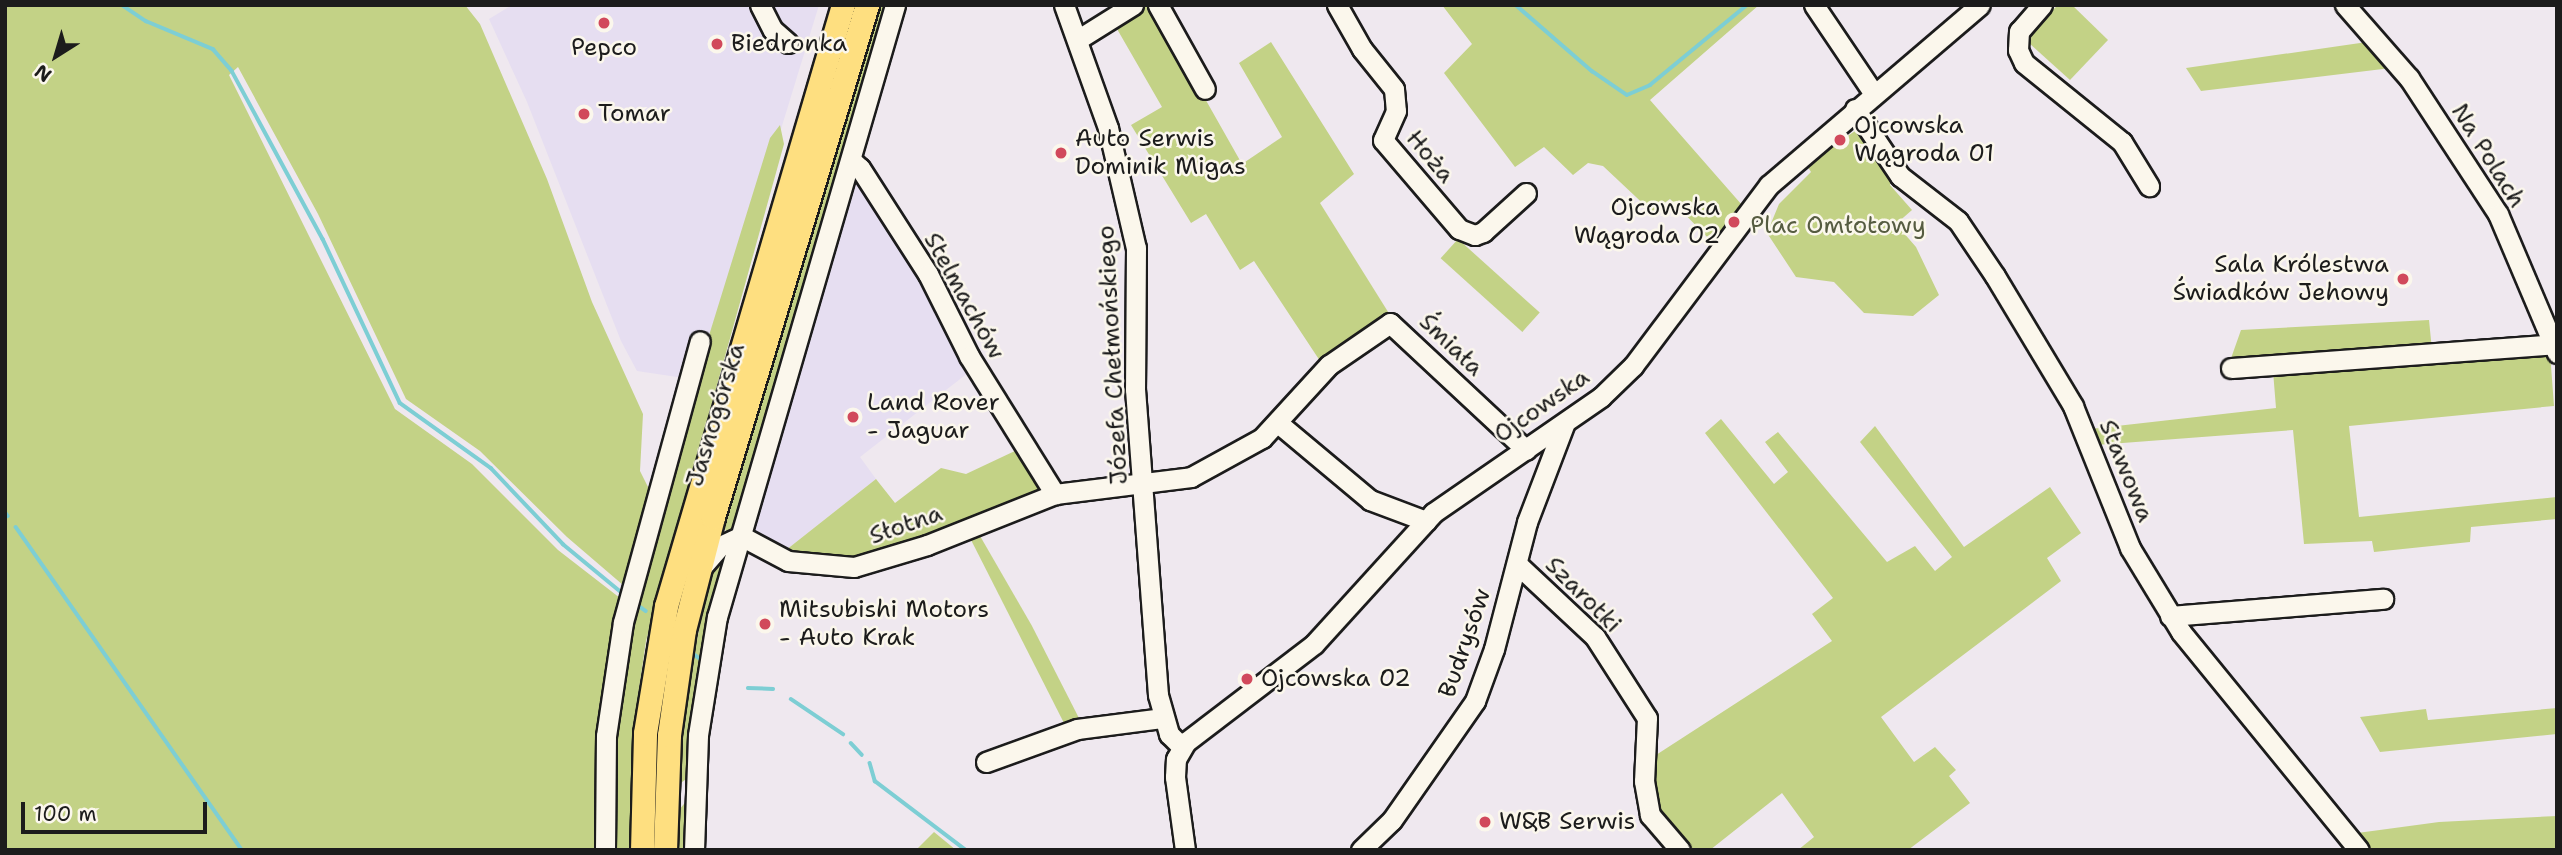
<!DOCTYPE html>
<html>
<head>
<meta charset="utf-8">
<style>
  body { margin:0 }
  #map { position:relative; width:2562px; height:855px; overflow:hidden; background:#efe8ef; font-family:"Shantell Sans",sans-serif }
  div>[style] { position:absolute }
  .built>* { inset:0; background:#e6def1 }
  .green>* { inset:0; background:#c3d286; transform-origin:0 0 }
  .stream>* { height:3.5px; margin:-1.75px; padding:0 1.75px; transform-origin:1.75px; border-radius:1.75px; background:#7dced4 }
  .roads { filter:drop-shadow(2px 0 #1c1c1c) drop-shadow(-2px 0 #1c1c1c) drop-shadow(0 2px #1c1c1c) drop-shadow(0 -2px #1c1c1c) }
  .minor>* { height:19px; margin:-9.5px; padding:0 9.5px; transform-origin:9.5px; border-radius:9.5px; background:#fbf7ec }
  .major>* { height:23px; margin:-11.5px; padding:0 11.5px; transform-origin:11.5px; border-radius:11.5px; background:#fedf80 }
  .dots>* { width:19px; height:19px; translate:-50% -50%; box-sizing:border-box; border:4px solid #fbf7ec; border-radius:50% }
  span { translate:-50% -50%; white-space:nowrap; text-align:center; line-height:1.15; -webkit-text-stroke:5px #fbf7ec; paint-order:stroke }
  .poi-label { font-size:24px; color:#1c1c1c }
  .left { translate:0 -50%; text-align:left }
  .right { translate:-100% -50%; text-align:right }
  .street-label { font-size:24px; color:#1c1c1c }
  .park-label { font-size:24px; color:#565c41 }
  .frame { position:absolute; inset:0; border:7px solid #1c1c1c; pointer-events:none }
  .north { position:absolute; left:21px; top:21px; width:70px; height:70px; -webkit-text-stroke:5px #fbf7ec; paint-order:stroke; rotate:217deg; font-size:19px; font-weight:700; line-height:28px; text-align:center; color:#1c1c1c }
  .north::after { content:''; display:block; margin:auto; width:24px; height:32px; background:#1c1c1c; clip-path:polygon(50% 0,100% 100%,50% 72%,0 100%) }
  .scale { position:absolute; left:21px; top:802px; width:186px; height:32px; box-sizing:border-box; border:4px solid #1c1c1c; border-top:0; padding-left:9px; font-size:21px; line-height:24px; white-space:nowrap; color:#1c1c1c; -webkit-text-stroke:5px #fbf7ec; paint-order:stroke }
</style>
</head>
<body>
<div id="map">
  <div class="built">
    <i style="clip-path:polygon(512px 5px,819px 5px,704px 381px,637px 371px,621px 341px,527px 102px,489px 19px)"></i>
    <i style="clip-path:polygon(858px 174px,973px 369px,860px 457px,876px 479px,781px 554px,748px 529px,852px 176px)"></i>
  </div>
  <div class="green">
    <i style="clip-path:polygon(5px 5px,465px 5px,480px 24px,547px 179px,592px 302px,643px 414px,640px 471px,649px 489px,623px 585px,567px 537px,480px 451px,406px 399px,318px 214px,238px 67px,229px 75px,395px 409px,472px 464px,558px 550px,620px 598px,595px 747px,599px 850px,5px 850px)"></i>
    <i style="clip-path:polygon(879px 5px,889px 5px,737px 527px,727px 534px,724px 526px)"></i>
    <i style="clip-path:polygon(1146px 5px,1152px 5px,1242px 164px,1282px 137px,1239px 63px,1271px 42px,1354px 174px,1320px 203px,1390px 315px,1322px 364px,1254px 261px,1240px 270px,1206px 214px,1191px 223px,1131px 125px,1162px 107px,1113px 22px)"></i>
    <i style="clip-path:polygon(1442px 5px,1759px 5px,1650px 100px,1742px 205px,1712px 242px,1670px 199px,1652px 212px,1603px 166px,1588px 163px,1573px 175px,1544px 147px,1515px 167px,1444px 73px,1472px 44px)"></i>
    <i style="clip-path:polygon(2058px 5px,2072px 5px,2108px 40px,2070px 80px,2029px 43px,2035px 27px)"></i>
    <i style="clip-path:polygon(2367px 42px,2391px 68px,2201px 91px,2186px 68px)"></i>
    <i style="clip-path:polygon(780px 125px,784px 144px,646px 641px,633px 731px,631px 850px,609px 850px,608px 793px,620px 664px,690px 397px,770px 138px)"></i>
    <i style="clip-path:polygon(1858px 129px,1892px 178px,1890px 185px,1912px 210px,1896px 224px,1916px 247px,1939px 295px,1913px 316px,1864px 313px,1834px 282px,1796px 277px,1767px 233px,1779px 204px,1811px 172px,1806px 164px)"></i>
    <i style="left:1458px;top:239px;width:110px;height:26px;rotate:42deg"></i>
    <i style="clip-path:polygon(2429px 320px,2432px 350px,2549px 339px,2554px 406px,2349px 426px,2359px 517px,2557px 497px,2557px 519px,2471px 527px,2470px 542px,2374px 552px,2372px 541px,2304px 544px,2293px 430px,2096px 445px,2090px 429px,2276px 408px,2273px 371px,2229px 364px,2241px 330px)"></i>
    <i style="clip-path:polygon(1721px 419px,1774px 484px,1788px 472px,1765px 442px,1778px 432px,1887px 562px,1915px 546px,1935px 571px,1952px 557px,1860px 442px,1875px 426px,1964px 547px,2050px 487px,2081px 533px,2047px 558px,2061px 581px,1881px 717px,1914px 762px,1935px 747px,1956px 770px,1949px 776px,1970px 803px,1908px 850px,1798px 850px,1814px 837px,1782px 793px,1710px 850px,1686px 850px,1667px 827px,1653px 797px,1656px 755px,1832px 641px,1812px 614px,1833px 598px,1705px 433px)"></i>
    <i style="clip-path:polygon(1019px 449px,1044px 485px,1043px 493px,853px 562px,781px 554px,876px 479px,895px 503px,941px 468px,966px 474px)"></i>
    <i style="clip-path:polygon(976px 529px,1032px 626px,1083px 726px,1067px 729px,968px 534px)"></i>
    <i style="clip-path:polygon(730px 548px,689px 777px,678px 785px,687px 688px,707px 591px,714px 565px)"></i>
    <i style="clip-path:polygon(2557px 708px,2557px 734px,2380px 752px,2360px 717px,2426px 709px,2428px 720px)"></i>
    <i style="clip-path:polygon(688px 799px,690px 850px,677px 850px,679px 810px)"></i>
    <i style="clip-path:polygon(2557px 816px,2557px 850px,2365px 850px,2350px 834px,2439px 822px)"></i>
    <i style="clip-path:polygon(934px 832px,956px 850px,916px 850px)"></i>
  </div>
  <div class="stream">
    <i style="left:122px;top:5px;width:29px;rotate:34deg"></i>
    <i style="left:146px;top:21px;width:73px;rotate:22.7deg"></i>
    <i style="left:213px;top:49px;width:29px;rotate:49deg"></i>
    <i style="left:232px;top:71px;width:191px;rotate:61.6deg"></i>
    <i style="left:323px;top:239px;width:181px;rotate:64.8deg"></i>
    <i style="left:400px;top:403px;width:112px;rotate:35.5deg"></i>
    <i style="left:491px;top:468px;width:105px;rotate:46.5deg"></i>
    <i style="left:563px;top:544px;width:75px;rotate:39.6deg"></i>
    <i style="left:1516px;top:5px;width:101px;rotate:41deg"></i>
    <i style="left:1592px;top:71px;width:42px;rotate:34.4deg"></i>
    <i style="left:1627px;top:95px;width:25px;rotate:-23deg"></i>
    <i style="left:1650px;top:85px;width:126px;rotate:-39.5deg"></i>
    <i style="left:5px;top:512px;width:5px;rotate:53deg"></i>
    <i style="left:16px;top:527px;width:394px;rotate:55deg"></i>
    <i style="left:636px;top:604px;width:12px;rotate:35deg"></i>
    <i style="left:695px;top:655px;width:9px;rotate:36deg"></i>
    <i style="left:748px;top:688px;width:25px;rotate:2deg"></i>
    <i style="left:791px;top:699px;width:63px;rotate:33.9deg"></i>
    <i style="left:851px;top:743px;width:16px;rotate:47deg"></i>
    <i style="left:870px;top:763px;width:19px;rotate:74deg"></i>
    <i style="left:875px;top:781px;width:114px;rotate:37.2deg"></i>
  </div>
  <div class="roads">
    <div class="minor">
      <i style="left:760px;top:5px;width:28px;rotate:63deg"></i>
      <i style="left:773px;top:30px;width:20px;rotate:41deg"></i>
      <i style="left:1064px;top:5px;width:131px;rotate:70.3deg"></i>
      <i style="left:1108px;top:128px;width:123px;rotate:76.9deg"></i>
      <i style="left:1136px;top:248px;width:141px;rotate:90.4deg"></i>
      <i style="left:1135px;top:389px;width:307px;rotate:85.7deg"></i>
      <i style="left:1158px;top:695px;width:41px;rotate:74.2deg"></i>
      <i style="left:1169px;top:734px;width:18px;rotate:45deg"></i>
      <i style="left:1158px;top:5px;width:96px;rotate:60.8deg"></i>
      <i style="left:1337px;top:5px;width:51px;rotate:60.4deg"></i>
      <i style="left:1362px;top:49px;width:51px;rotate:51.3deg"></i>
      <i style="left:1394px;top:89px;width:22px;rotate:85deg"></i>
      <i style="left:1396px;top:111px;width:32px;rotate:114deg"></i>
      <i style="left:1383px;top:140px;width:117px;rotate:49.5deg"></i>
      <i style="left:1459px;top:229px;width:17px;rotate:21deg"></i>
      <i style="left:1475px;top:235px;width:9px;rotate:-21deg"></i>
      <i style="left:1483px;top:232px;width:58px;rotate:-42.2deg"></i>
      <i style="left:1814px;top:5px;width:107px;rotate:56deg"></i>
      <i style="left:2042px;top:5px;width:35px;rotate:131deg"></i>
      <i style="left:2019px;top:31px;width:19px;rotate:93deg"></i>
      <i style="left:2018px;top:50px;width:14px;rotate:65deg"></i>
      <i style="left:2024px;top:63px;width:126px;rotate:38.9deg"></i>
      <i style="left:2122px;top:142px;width:52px;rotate:58.5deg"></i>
      <i style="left:2345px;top:5px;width:97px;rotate:48.8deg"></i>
      <i style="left:2409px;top:78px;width:163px;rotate:56.8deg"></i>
      <i style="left:2498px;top:214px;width:151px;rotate:67deg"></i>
      <i style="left:1077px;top:40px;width:66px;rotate:-32deg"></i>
      <i style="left:1855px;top:109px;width:81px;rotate:56.1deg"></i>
      <i style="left:1900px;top:176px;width:73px;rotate:37.8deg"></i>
      <i style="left:1958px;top:221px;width:66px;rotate:56.1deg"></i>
      <i style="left:1995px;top:276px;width:152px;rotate:59deg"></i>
      <i style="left:2073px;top:406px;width:153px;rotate:68.1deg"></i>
      <i style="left:2130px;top:548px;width:98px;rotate:58.7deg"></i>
      <i style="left:2181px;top:632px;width:281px;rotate:50.8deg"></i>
      <i style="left:851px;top:160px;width:12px;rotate:42deg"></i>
      <i style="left:860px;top:168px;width:126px;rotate:57.3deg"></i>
      <i style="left:928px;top:274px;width:92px;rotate:63.4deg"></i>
      <i style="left:969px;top:356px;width:163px;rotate:58.1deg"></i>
      <i style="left:2231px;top:368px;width:325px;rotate:-4.2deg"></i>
      <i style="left:1278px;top:423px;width:120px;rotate:39.9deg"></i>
      <i style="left:1370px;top:500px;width:60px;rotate:20.6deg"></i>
      <i style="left:1517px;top:564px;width:107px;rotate:43.1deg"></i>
      <i style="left:1595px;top:637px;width:96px;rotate:57.3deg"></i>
      <i style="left:1647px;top:718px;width:63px;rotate:92.7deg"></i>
      <i style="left:1644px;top:781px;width:35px;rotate:80deg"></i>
      <i style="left:1650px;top:815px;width:46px;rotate:49.4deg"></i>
      <i style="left:701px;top:568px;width:29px;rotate:-49deg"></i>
      <i style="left:720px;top:546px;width:23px;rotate:-25deg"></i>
      <i style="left:741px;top:536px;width:53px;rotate:28deg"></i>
      <i style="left:788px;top:561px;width:66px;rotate:5.2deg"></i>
      <i style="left:854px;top:567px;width:76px;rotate:-16.8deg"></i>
      <i style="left:927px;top:545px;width:138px;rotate:-21.7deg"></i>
      <i style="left:1055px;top:494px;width:137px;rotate:-7.1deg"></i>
      <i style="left:1191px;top:477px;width:81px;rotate:-28.8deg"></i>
      <i style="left:1262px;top:438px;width:99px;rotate:-47.5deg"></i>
      <i style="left:1329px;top:365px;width:74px;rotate:-34.5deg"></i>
      <i style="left:1390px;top:323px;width:186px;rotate:43deg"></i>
      <i style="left:2170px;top:616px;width:214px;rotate:-4.6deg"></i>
      <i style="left:986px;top:762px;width:97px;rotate:-19.9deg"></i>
      <i style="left:1077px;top:729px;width:87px;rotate:-7.3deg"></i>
      <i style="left:605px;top:850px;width:114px;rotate:-89.5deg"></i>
      <i style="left:606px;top:736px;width:115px;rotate:-81.5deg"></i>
      <i style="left:623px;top:622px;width:291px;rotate:-74.7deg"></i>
      <i style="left:694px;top:850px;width:115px;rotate:-88deg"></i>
      <i style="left:698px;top:735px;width:120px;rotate:-80.9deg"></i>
      <i style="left:717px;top:617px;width:637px;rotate:-73.78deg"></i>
      <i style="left:1185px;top:850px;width:74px;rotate:-97.8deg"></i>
      <i style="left:1175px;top:777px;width:18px;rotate:-87deg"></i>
      <i style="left:1176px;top:759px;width:20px;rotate:-60deg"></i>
      <i style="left:1186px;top:742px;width:161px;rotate:-37.4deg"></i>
      <i style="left:1314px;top:644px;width:177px;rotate:-47.7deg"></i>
      <i style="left:1433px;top:513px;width:204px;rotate:-34.6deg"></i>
      <i style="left:1601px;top:397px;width:45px;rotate:-44.1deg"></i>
      <i style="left:1633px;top:366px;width:226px;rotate:-53.1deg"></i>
      <i style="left:1769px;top:185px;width:277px;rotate:-40.5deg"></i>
      <i style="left:1361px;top:850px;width:43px;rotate:-44.1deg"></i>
      <i style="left:1392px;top:820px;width:145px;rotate:-55.1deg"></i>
      <i style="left:1475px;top:701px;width:55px;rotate:-69.9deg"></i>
      <i style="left:1494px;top:649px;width:131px;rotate:-75.4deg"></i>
      <i style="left:1527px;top:522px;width:104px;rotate:-69.1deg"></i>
    </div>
    <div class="major">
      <i style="left:642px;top:850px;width:117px;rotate:-88.5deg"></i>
      <i style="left:645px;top:733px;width:129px;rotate:-80.6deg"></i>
      <i style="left:666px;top:606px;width:627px;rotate:-73.59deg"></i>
      <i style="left:665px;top:850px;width:115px;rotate:-88deg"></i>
      <i style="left:669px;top:735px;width:106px;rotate:-81.9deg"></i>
      <i style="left:684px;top:630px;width:117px;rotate:-75.6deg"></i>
      <i style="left:713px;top:517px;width:535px;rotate:-73.26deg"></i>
    </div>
  </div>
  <div class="dots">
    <i style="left:604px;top:23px;background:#d1495b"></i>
    <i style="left:717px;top:44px;background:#d1495b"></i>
    <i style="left:584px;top:114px;background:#d1495b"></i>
    <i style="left:1840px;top:140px;background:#d1495b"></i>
    <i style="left:1061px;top:153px;background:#d1495b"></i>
    <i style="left:1734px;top:222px;background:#d1495b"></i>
    <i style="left:2403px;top:279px;background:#d1495b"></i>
    <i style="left:853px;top:417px;background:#d1495b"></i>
    <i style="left:765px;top:624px;background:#d1495b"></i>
    <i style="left:1247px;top:679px;background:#d1495b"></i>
    <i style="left:1485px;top:822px;background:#d1495b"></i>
  </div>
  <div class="poi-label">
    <span class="left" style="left:731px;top:44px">Biedronka</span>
    <span style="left:604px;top:48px">Pepco</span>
    <span class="left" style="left:598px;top:114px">Tomar</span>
    <span class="left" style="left:1854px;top:140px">Ojcowska<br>Wągroda 01</span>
    <span class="left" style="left:1075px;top:153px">Auto Serwis<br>Dominik Migas</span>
    <span class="right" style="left:1720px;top:222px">Ojcowska<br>Wągroda 02</span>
    <span class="right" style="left:2389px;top:279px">Sala Królestwa<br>Świadków Jehowy</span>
    <span class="left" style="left:867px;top:417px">Land Rover<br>- Jaguar</span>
    <span class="left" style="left:779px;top:624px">Mitsubishi Motors<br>- Auto Krak</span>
    <span class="left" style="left:1261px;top:679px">Ojcowska 02</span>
    <span class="left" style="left:1499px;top:822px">W&amp;B Serwis</span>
  </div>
  <div class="street-label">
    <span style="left:2488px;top:156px;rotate:58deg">Na Polach</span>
    <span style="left:1430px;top:157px;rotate:50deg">Hoża</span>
    <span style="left:964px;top:296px;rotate:61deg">Stelmachów</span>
    <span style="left:1451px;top:345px;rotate:44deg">Śmiała</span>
    <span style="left:1113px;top:355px;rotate:-93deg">Józefa Chełmońskiego</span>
    <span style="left:1542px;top:406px;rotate:-35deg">Ojcowska</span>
    <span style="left:716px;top:415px;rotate:-73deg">Jasnogórska</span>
    <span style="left:2126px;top:471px;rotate:68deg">Stawowa</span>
    <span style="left:906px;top:525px;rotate:-19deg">Słotna</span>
    <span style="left:1583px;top:595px;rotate:45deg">Szarotki</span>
    <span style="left:1465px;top:643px;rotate:-71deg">Budrysów</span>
  </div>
  <div class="park-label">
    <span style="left:1838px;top:226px">Plac Omłotowy</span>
  </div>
  <div class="frame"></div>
  <div class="north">N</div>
  <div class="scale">100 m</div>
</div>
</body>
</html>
